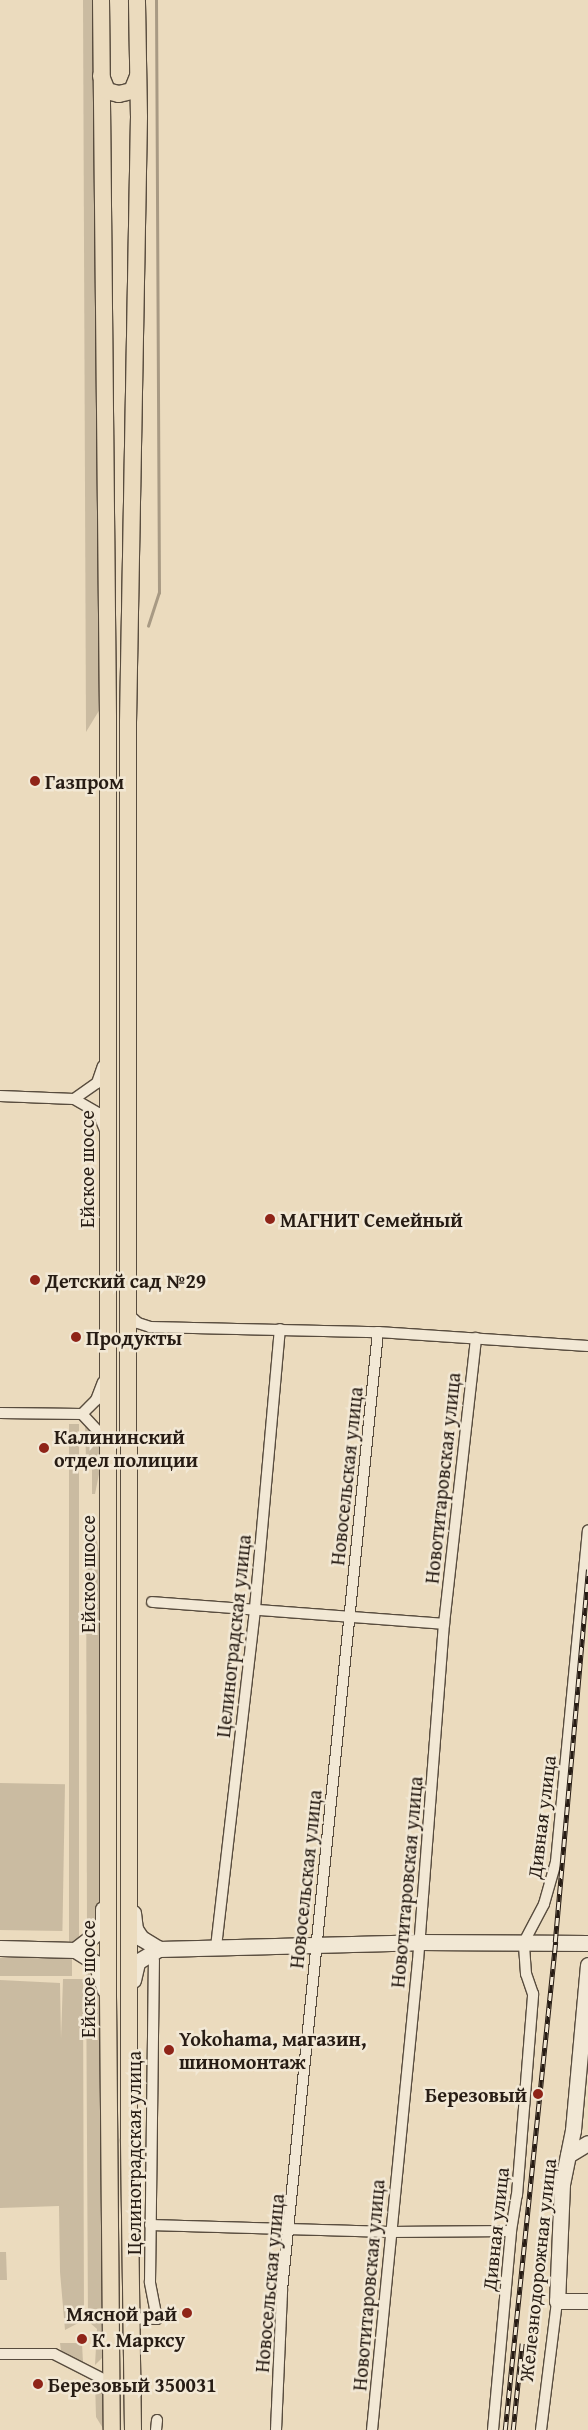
<!DOCTYPE html>
<html>
<head>
<meta charset="utf-8">
<style>
  body { margin:0 }
  #map { position:relative; width:588px; height:2430px; overflow:hidden; background:#ebdbbe; font-family:"Gentium Book Plus",serif }
  div>[style] { position:absolute }
  .green>* { inset:0; background:#cabba1; transform-origin:0 0 }
  .stream>* { height:2.5px; margin:-1.25px; padding:0 1.25px; transform-origin:1.25px; border-radius:1.25px; background:#a89a84 }
  .roads { filter:drop-shadow(1px 0 #584c3e) drop-shadow(-1px 0 #584c3e) drop-shadow(0 1px #584c3e) drop-shadow(0 -1px #584c3e) }
  .street>* { height:10px; margin:-5px; padding:0 5px; transform-origin:5px; border-radius:5px; background:#f2e8d5 }
  .secondary>* { height:15px; margin:-7.5px; padding:0 7.5px; transform-origin:7.5px; border-radius:7.5px; background:#f2e8d5 }
  .primary>* { height:16px; margin:-8px; padding:0 8px; transform-origin:8px; border-radius:8px; background:#ebdbbe }
  .rail>* { height:4.5px; margin-top:-2.25px; transform-origin:0; background:repeating-linear-gradient(90deg,#f2e8d5 0 8px,#271c14 0 16px); box-sizing:border-box; border-block:1px solid #271c14 }
  .dots>* { width:14px; height:14px; translate:-50% -50%; box-sizing:border-box; border:2px solid #f2e8d5; border-radius:50% }
  span { translate:-50% -50%; white-space:nowrap; text-align:center; line-height:1.15; -webkit-text-stroke:5px #f2e8d5; paint-order:stroke }
  .poi-label { font-size:20px; color:#271c14; font-weight:700 }
  .left { translate:0 -50%; text-align:left }
  .right { translate:-100% -50%; text-align:right }
  .street-label { font-size:20px; color:#271c14 }
</style>
</head>
<body>
<div id="map">
  <div class="green">
    <i style="clip-path:polygon(83px 0,94px 0,100px 709px,86px 732px)"></i>
    <i style="clip-path:polygon(85px 1423px,100px 1443px,100px 1469px,95px 1494px,92px 1494px,92px 1460px,86px 1460px)"></i>
    <i style="left:69px;top:1424px;width:10px;height:519px"></i>
    <i style="clip-path:polygon(86px 1517px,94px 1523px,99px 1553px,99px 1916px,87px 1937px)"></i>
    <i style="left:0;top:1783px;width:65px;height:147px;rotate:1deg"></i>
    <i style="left:0;top:1958px;width:72px;height:18px"></i>
    <i style="clip-path:polygon(86px 1960px,94px 1967px,100px 1990px,103px 2357px,95px 2365px,97px 2329px,88px 2321px)"></i>
    <i style="clip-path:polygon(63px 1979px,83px 1979px,84px 2320px,65px 2330px,60px 2272px,59px 2206px,0 2208px,0 1980px,60px 1983px,61px 2039px)"></i>
    <i style="clip-path:polygon(0 2252px,6px 2252px,7px 2280px,0 2280px)"></i>
    <i style="clip-path:polygon(60px 2343px,82px 2343px,83px 2363px,61px 2351px)"></i>
    <i style="clip-path:polygon(95px 2380px,103px 2388px,104px 2430px,96px 2417px)"></i>
  </div>
  <div class="stream">
    <i style="left:148px;top:626px;width:35px;rotate:-72deg"></i>
    <i style="left:159px;top:593px;width:593px;rotate:-90.29deg"></i>
  </div>
  <div class="roads">
    <div class="street">
      <i style="left:0;top:1096px;width:74px;rotate:2.3deg"></i>
      <i style="left:74px;top:1099px;width:28px;rotate:-35deg"></i>
      <i style="left:97px;top:1083px;width:18px;rotate:-71deg"></i>
      <i style="left:74px;top:1099px;width:28px;rotate:30deg"></i>
      <i style="left:98px;top:1113px;width:18px;rotate:68deg"></i>
      <i style="left:128px;top:1314px;width:13px;rotate:42deg"></i>
      <i style="left:138px;top:1323px;width:13px;rotate:18deg"></i>
      <i style="left:150px;top:1327px;width:228px;rotate:1.3deg"></i>
      <i style="left:378px;top:1332px;width:210px;rotate:3.8deg"></i>
      <i style="left:0;top:1413px;width:82px;rotate:0.7deg"></i>
      <i style="left:82px;top:1414px;width:20px;rotate:-45deg"></i>
      <i style="left:96px;top:1400px;width:19px;rotate:-69deg"></i>
      <i style="left:82px;top:1414px;width:22px;rotate:47deg"></i>
      <i style="left:97px;top:1430px;width:19px;rotate:62deg"></i>
      <i style="left:152px;top:1602px;width:293px;rotate:4.3deg"></i>
      <i style="left:216px;top:1947px;width:341px;rotate:-83.4deg"></i>
      <i style="left:255px;top:1608px;width:280px;rotate:-84.9deg"></i>
      <i style="left:150px;top:2225px;width:240px;rotate:1.7deg"></i>
      <i style="left:390px;top:2232px;width:121px;rotate:-0.5deg"></i>
      <i style="left:131px;top:2318px;width:26px;rotate:2deg"></i>
      <i style="left:157px;top:2319px;width:38px;rotate:-101deg"></i>
      <i style="left:150px;top:2282px;width:322px;rotate:-89.3deg"></i>
      <i style="left:0;top:2354px;width:54px"></i>
      <i style="left:54px;top:2354px;width:55px;rotate:27deg"></i>
      <i style="left:103px;top:2379px;width:12px;rotate:70deg"></i>
      <i style="left:156px;top:2430px;width:10px;rotate:-84deg"></i>
      <i style="left:276px;top:2430px;width:140px;rotate:-87.5deg"></i>
      <i style="left:282px;top:2290px;width:963px;rotate:-84.28deg"></i>
      <i style="left:372px;top:2430px;width:471px;rotate:-84.4deg"></i>
      <i style="left:418px;top:1961px;width:338px;rotate:-85.6deg"></i>
      <i style="left:444px;top:1624px;width:288px;rotate:-83.6deg"></i>
      <i style="left:493px;top:2430px;width:200px;rotate:-84.8deg"></i>
      <i style="left:511px;top:2231px;width:36px;rotate:-81deg"></i>
      <i style="left:517px;top:2195px;width:202px;rotate:-85.4deg"></i>
      <i style="left:533px;top:1994px;width:21px;rotate:-109deg"></i>
      <i style="left:526px;top:1974px;width:32px;rotate:-94deg"></i>
      <i style="left:524px;top:1942px;width:43px;rotate:-62.2deg"></i>
      <i style="left:544px;top:1904px;width:44px;rotate:-74.1deg"></i>
      <i style="left:556px;top:1862px;width:333px;rotate:-84.5deg"></i>
      <i style="left:541px;top:2430px;width:130px;rotate:-82.9deg"></i>
    </div>
    <div class="secondary">
      <i style="left:133px;top:1913px;width:16px;rotate:83deg"></i>
      <i style="left:135px;top:1929px;width:11px;rotate:56deg"></i>
      <i style="left:141px;top:1938px;width:21px;rotate:31deg"></i>
      <i style="left:0;top:1948px;width:75px;rotate:1.5deg"></i>
      <i style="left:75px;top:1950px;width:25px;rotate:32deg"></i>
      <i style="left:96px;top:1963px;width:28px;rotate:72deg"></i>
      <i style="left:75px;top:1950px;width:29px;rotate:-38deg"></i>
      <i style="left:98px;top:1932px;width:11px;rotate:-63deg"></i>
      <i style="left:103px;top:1922px;width:13px;rotate:-90deg"></i>
      <i style="left:588px;top:1965px;width:166px;rotate:95.2deg"></i>
      <i style="left:573px;top:2130px;width:55px;rotate:101.5deg"></i>
      <i style="left:562px;top:2184px;width:117px;rotate:92.4deg"></i>
      <i style="left:557px;top:2301px;width:31px"></i>
      <i style="left:133px;top:1980px;width:18px;rotate:-77deg"></i>
      <i style="left:137px;top:1962px;width:26px;rotate:-31deg"></i>
      <i style="left:159px;top:1949px;width:261px;rotate:-1.5deg"></i>
      <i style="left:420px;top:1942px;width:168px;rotate:0.3deg"></i>
      <i style="left:568px;top:2155px;width:23px;rotate:-31deg"></i>
    </div>
    <div class="primary">
      <i style="left:101px;top:0;width:717px;rotate:89.44deg"></i>
      <i style="left:108px;top:717px;width:1279px;rotate:90deg"></i>
      <i style="left:108px;top:1996px;width:434px;rotate:89.5deg"></i>
      <i style="left:101px;top:76px;width:16px;rotate:68deg"></i>
      <i style="left:107px;top:91px;width:12px;rotate:14deg"></i>
      <i style="left:119px;top:94px;width:13px;rotate:-13deg"></i>
      <i style="left:132px;top:91px;width:16px;rotate:-68deg"></i>
      <i style="left:133px;top:2430px;width:291px;rotate:-90.8deg"></i>
      <i style="left:129px;top:2139px;width:1417px;rotate:-90.04deg"></i>
      <i style="left:128px;top:722px;width:605px;rotate:-88.96deg"></i>
      <i style="left:139px;top:117px;width:117px;rotate:-91deg"></i>
    </div>
  </div>
  <div class="rail">
    <i style="left:505px;top:2430px;width:491px;rotate:-84.1deg"></i>
    <i style="left:555px;top:1942px;width:374px;rotate:-84.9deg"></i>
    <i style="left:513px;top:2430px;width:87px;rotate:-84.1deg"></i>
  </div>
  <div class="dots">
    <i style="left:35px;top:781px;background:#8f2418"></i>
    <i style="left:270px;top:1219px;background:#8f2418"></i>
    <i style="left:35px;top:1280px;background:#8f2418"></i>
    <i style="left:76px;top:1337px;background:#8f2418"></i>
    <i style="left:44px;top:1448px;background:#8f2418"></i>
    <i style="left:169px;top:2050px;background:#8f2418"></i>
    <i style="left:538px;top:2094px;background:#8f2418"></i>
    <i style="left:187px;top:2313px;background:#8f2418"></i>
    <i style="left:82px;top:2339px;background:#8f2418"></i>
    <i style="left:38px;top:2384px;background:#8f2418"></i>
  </div>
  <div class="poi-label">
    <span class="left" style="left:45px;top:781px">Газпром</span>
    <span class="left" style="left:280px;top:1219px">МАГНИТ Семейный</span>
    <span class="left" style="left:45px;top:1280px">Детский сад №29</span>
    <span class="left" style="left:86px;top:1337px">Продукты</span>
    <span class="left" style="left:54px;top:1448px">Калининский<br>отдел полиции</span>
    <span class="left" style="left:179px;top:2050px">Yokohama, магазин,<br>шиномонтаж</span>
    <span class="right" style="left:527px;top:2094px">Березовый</span>
    <span class="right" style="left:177px;top:2313px">Мясной рай</span>
    <span class="left" style="left:92px;top:2339px">К. Марксу</span>
    <span class="left" style="left:48px;top:2384px">Березовый 350031</span>
  </div>
  <div class="street-label">
    <span style="left:86px;top:1169px;rotate:-90deg">Ейское шоссе</span>
    <span style="left:346px;top:1476px;rotate:-84deg">Новосельская улица</span>
    <span style="left:442px;top:1478px;rotate:-84deg">Новотитаровская улица</span>
    <span style="left:87px;top:1574px;rotate:-90deg">Ейское шоссе</span>
    <span style="left:233px;top:1636px;rotate:-84deg">Целиноградская улица</span>
    <span style="left:541px;top:1817px;rotate:-83deg">Дивная улица</span>
    <span style="left:305px;top:1879px;rotate:-84deg">Новосельская улица</span>
    <span style="left:406px;top:1882px;rotate:-85deg">Новотитаровская улица</span>
    <span style="left:87px;top:1979px;rotate:-90deg">Ейское шоссе</span>
    <span style="left:133px;top:2153px;rotate:-90deg">Целиноградская улица</span>
    <span style="left:495px;top:2229px;rotate:-84deg">Дивная улица</span>
    <span style="left:537px;top:2270px;rotate:-84deg">Железнодорожная улица</span>
    <span style="left:269px;top:2283px;rotate:-85deg">Новосельская улица</span>
    <span style="left:368px;top:2285px;rotate:-85deg">Новотитаровская улица</span>
  </div>
</div>
</body>
</html>
